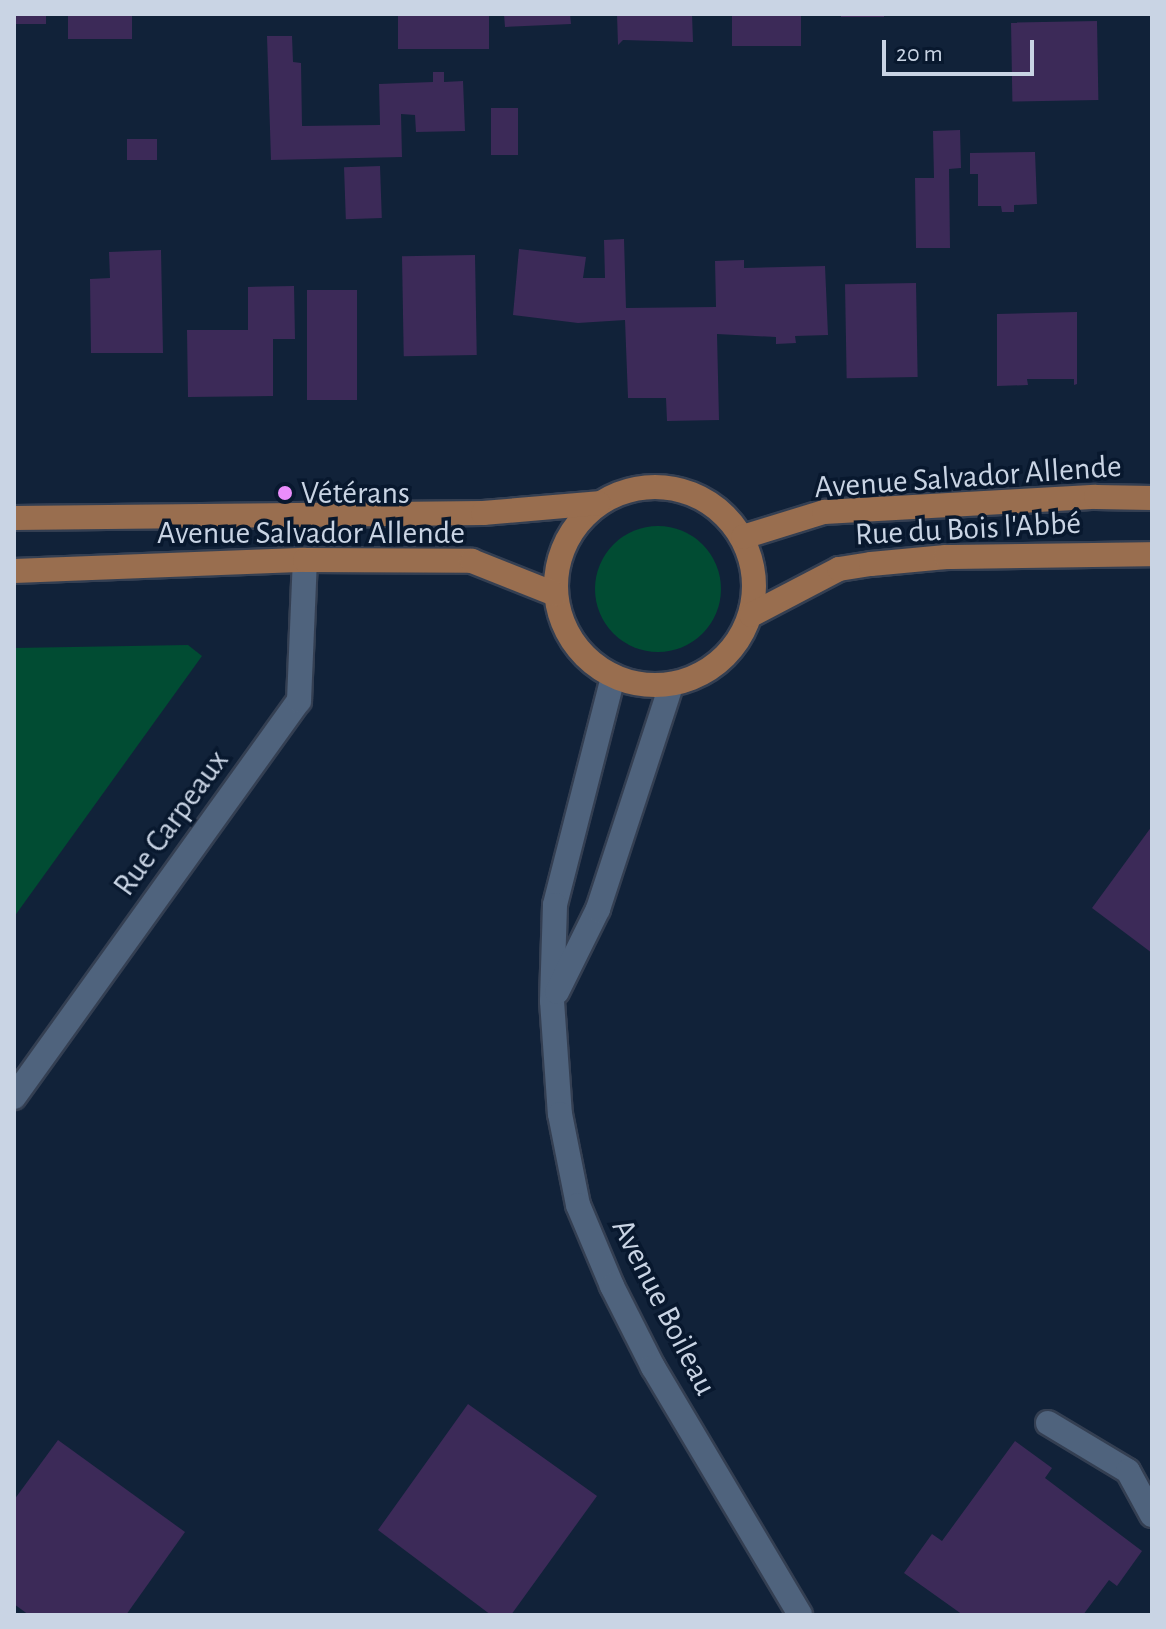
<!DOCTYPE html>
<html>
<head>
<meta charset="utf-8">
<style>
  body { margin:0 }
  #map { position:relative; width:1166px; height:1629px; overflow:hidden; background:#112239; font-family:"Alegreya Sans",sans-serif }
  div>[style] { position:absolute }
  .green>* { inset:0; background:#014c33 }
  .round { border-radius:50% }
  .building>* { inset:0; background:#3c2a58; transform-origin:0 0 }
  .roads { filter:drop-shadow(2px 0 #343f52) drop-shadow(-2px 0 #343f52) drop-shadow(0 2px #343f52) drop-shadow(0 -2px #343f52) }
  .minor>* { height:24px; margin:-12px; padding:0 12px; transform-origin:12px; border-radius:12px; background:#4f637d }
  .major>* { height:24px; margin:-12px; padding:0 12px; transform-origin:12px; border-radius:12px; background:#996e4f }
  .major>.ring { margin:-12px; padding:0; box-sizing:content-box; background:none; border:24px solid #996e4f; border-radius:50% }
  .dots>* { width:22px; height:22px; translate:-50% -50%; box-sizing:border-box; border:4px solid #08182e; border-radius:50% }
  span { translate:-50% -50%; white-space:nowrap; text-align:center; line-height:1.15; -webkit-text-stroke:7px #08182e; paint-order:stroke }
  .street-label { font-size:32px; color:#c9d4e4 }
  .poi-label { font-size:32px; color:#c9d4e4 }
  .left { translate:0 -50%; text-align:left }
  .frame { position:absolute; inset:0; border:16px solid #c9d4e4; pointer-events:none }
  .scale { position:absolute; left:882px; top:40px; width:152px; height:36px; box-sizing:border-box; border:4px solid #c9d4e4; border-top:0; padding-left:10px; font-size:24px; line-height:28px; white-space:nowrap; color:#c9d4e4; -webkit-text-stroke:6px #08182e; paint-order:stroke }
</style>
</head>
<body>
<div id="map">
  <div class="green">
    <i class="round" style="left:595px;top:526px;width:126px;height:126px"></i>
    <i style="clip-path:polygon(188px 645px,202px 656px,14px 917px,14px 648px)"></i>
  </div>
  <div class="building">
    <i style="left:14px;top:14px;width:32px;height:10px"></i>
    <i style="left:68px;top:14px;width:64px;height:25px"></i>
    <i style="left:398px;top:14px;width:91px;height:35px"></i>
    <i style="clip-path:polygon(504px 14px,570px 14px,571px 24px,505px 27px)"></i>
    <i style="clip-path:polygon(617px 14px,692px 14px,693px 42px,623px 40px,618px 45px)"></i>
    <i style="left:732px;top:14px;width:69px;height:32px"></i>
    <i style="left:841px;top:14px;width:43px;height:3px"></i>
    <i style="left:1097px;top:21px;width:79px;height:86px;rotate:89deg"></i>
    <i style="clip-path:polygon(267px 36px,292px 36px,293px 62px,301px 63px,302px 126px,380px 125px,379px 84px,433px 82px,433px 72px,444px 72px,444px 82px,463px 81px,465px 131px,416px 132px,415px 115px,401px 114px,402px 157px,271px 160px)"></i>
    <i style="left:518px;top:108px;width:47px;height:27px;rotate:90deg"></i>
    <i style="clip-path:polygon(960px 130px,961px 168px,949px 169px,950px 248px,916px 248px,915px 178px,934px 178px,933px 131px)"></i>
    <i style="left:127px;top:139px;width:30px;height:21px"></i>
    <i style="clip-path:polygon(1035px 152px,1037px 204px,1014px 205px,1014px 212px,1002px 212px,1001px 206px,978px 206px,978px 174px,970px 174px,970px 153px)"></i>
    <i style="left:380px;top:166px;width:52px;height:36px;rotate:88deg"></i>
    <i style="clip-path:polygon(624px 239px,626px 308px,716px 307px,715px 261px,744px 260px,744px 268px,825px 266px,828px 335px,795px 336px,796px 343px,776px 344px,776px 337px,717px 334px,719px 420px,667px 421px,666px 398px,628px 398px,625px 320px,578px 323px,513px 315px,519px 249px,586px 257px,583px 278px,605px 278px,604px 240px)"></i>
    <i style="clip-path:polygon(161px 250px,163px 353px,91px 353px,90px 279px,110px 278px,109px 252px)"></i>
    <i style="left:475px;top:255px;width:100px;height:73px;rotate:89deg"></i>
    <i style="left:916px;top:283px;width:94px;height:71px;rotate:89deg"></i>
    <i style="clip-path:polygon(294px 286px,295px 339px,273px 339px,273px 396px,188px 397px,187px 330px,248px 330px,248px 287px)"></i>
    <i style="left:307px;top:290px;width:50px;height:110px"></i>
    <i style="clip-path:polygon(1077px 312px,1077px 384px,1074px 385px,1074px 379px,1027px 379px,1028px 385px,997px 386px,997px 314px)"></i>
    <i style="clip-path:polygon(1152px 826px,1152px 953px,1092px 908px)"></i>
    <i style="clip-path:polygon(468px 1404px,597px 1496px,511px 1615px,491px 1615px,378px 1530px)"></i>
    <i style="clip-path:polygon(58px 1440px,185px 1532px,126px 1615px,29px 1615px,14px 1604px,14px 1500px)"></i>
    <i style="clip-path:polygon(1015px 1441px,1052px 1468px,1045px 1478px,1142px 1551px,1117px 1586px,1109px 1580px,1083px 1615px,963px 1615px,904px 1573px,932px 1534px,942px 1541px)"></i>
  </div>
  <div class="roads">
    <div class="minor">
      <i style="left:613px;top:677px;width:235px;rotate:104.3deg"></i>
      <i style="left:555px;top:905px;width:96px;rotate:91.8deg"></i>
      <i style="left:552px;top:1001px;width:113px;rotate:86deg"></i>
      <i style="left:560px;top:1114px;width:93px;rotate:78.8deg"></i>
      <i style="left:578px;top:1205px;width:88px;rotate:67.2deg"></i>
      <i style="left:612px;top:1286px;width:91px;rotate:63.2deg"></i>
      <i style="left:653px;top:1367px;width:288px;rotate:59.3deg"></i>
      <i style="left:557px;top:992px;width:93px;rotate:-63.7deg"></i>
      <i style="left:598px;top:909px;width:236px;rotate:-71.9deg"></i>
      <i style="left:14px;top:1097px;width:488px;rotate:-54.3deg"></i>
      <i style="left:299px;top:701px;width:141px;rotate:-87.6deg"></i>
      <i style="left:1048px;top:1423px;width:93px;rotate:31deg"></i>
      <i style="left:1128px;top:1471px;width:50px;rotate:61.4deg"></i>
    </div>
    <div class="major">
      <i class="ring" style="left:556px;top:487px;width:174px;height:174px"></i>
      <i style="left:14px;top:518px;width:469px;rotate:-0.6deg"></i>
      <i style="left:483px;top:513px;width:116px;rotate:-4.9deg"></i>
      <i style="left:743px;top:537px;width:85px;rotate:-17.2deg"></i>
      <i style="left:824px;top:512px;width:272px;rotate:-3.2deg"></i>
      <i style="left:1096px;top:497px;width:56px;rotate:1deg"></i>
      <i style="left:14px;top:571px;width:291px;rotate:-2.2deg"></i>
      <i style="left:305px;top:560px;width:167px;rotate:0.3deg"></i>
      <i style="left:472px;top:561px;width:89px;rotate:21.7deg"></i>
      <i style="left:751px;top:615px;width:99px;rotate:-27.6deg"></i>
      <i style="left:839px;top:569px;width:32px;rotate:-9deg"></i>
      <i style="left:871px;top:564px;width:75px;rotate:-5.3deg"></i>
      <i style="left:946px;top:557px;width:206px;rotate:-0.8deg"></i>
    </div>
  </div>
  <div class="dots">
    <i style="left:285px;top:493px;background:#eb8dfc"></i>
  </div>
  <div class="street-label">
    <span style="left:968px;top:477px;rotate:-4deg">Avenue Salvador Allende</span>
    <span style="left:968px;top:529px;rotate:-3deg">Rue du Bois l'Abbé</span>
    <span style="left:311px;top:533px">Avenue Salvador Allende</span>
    <span style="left:171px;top:823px;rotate:-54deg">Rue Carpeaux</span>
    <span style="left:664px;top:1307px;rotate:63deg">Avenue Boileau</span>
  </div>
  <div class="poi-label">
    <span class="left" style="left:301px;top:493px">Vétérans</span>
  </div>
  <div class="frame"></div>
  <div class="scale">20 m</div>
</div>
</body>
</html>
